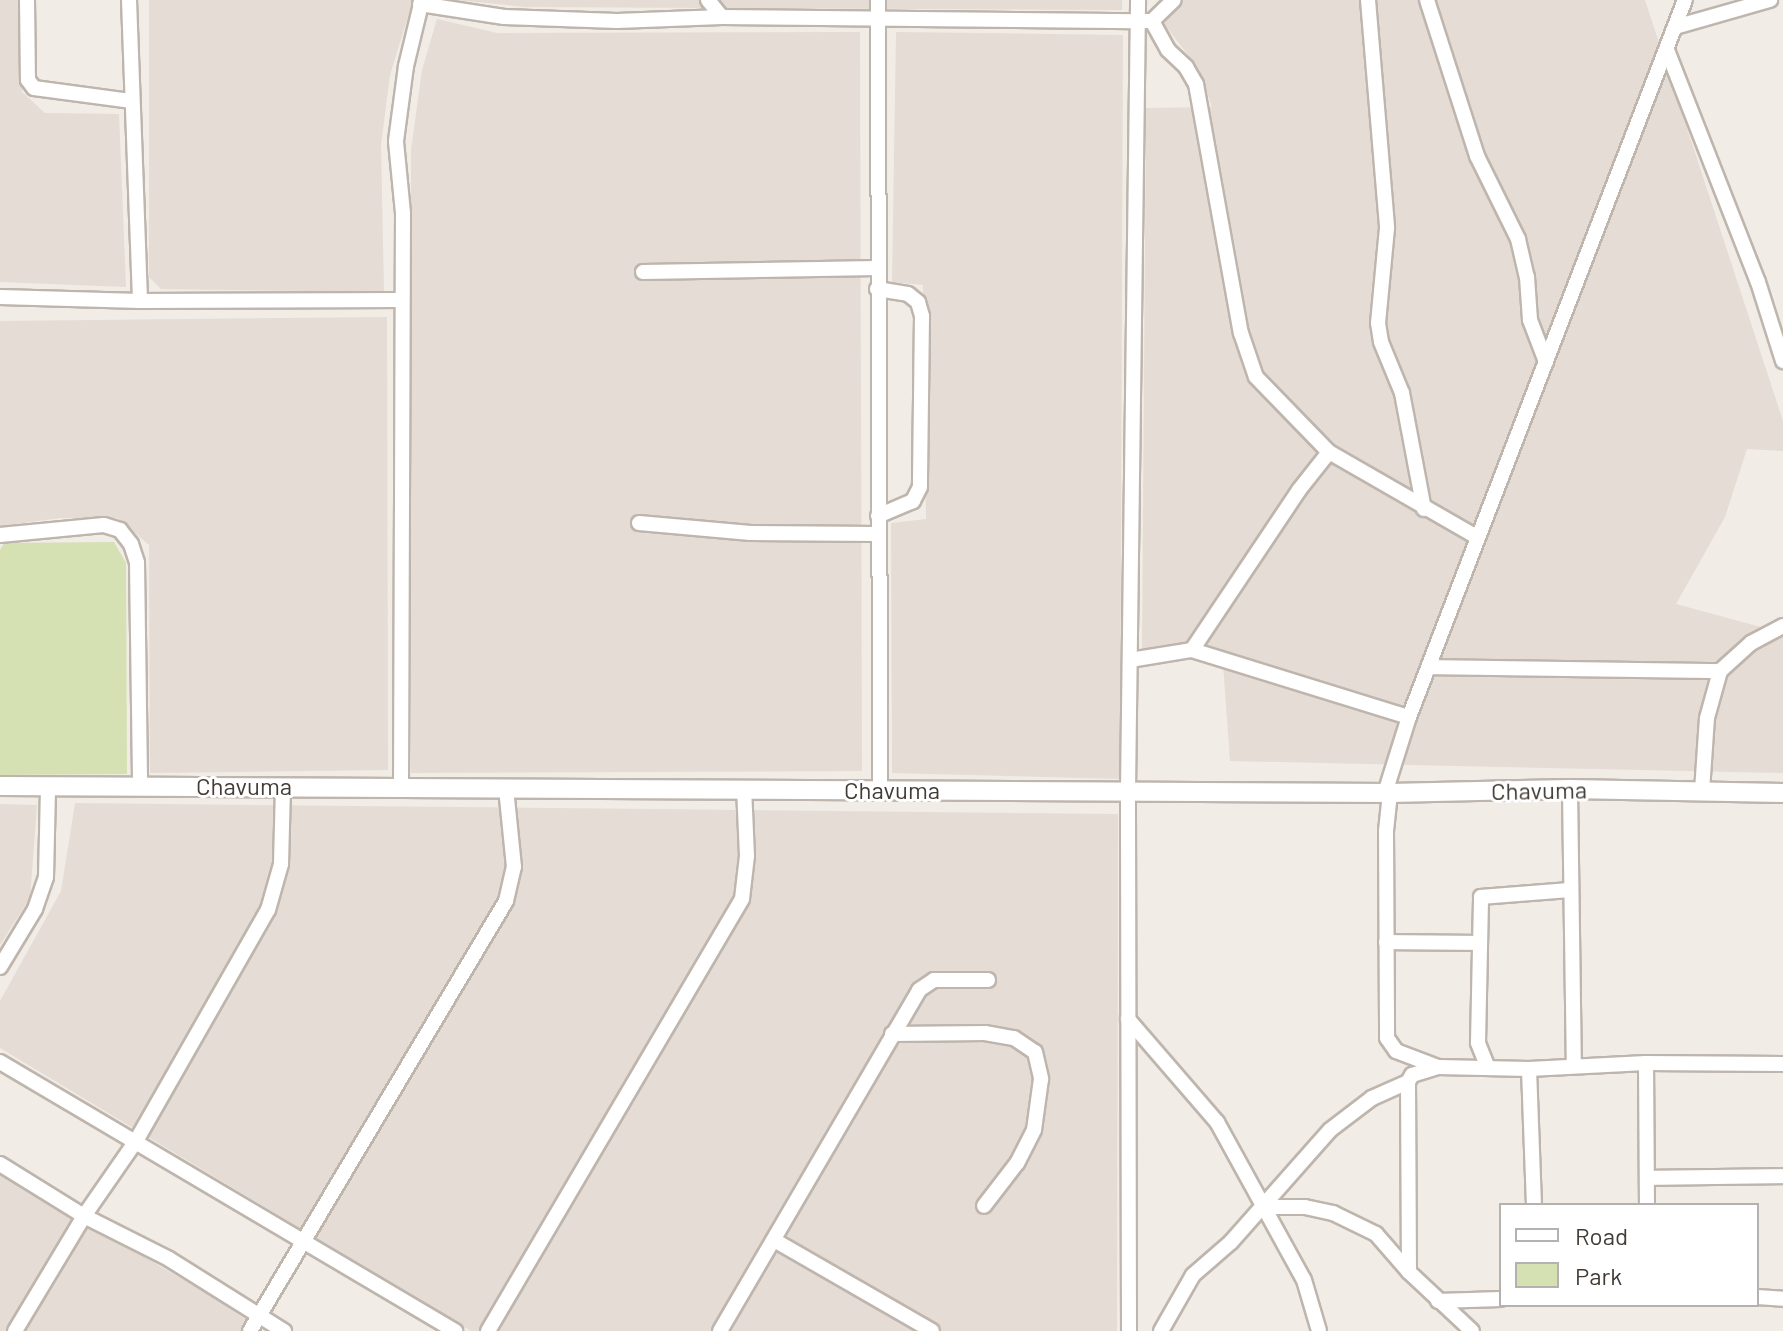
<!DOCTYPE html>
<html>
<head>
<meta charset="utf-8">
<style>
  body { margin:0 }
  #map { position:relative; width:1783px; height:1331px; overflow:hidden; background:#f1ece6; font-family:Barlow,sans-serif }
  div>[style] { position:absolute }
  .residential>* { inset:0; background:#e4dcd5 }
  .green>* { inset:0; background:#d5e1b3 }
  .roads { filter:drop-shadow(2px 0 #beb5ad) drop-shadow(-2px 0 #beb5ad) drop-shadow(0 2px #beb5ad) drop-shadow(0 -2px #beb5ad) }
  .minor>* { height:14px; margin:-7px; padding:0 7px; transform-origin:7px; border-radius:7px; background:#fff }
  .tertiary>* { height:18px; margin:-9px; padding:0 9px; transform-origin:9px; border-radius:9px; background:#fff }
  span { translate:-50% -50%; white-space:nowrap; text-align:center; line-height:1.15; -webkit-text-stroke:6px #fff; paint-order:stroke }
  .street-label { font-size:24px; color:#433c36 }
  .legend { position:absolute; left:1499px; top:1203px; width:260px; height:104px; box-sizing:border-box; background:#fff; border:2px solid #b4b1af; margin:0; padding:10px 14px; list-style:none; font-size:24px; color:#433c36 }
  .legend li { display:flex; align-items:center; gap:16px; height:40px }
  .legend b { width:40px; border:2px solid #b4b1af }
</style>
</head>
<body>
<div id="map">
  <div class="residential">
    <i style="clip-path:polygon(0 0,20px 0,22px 92px,45px 113px,119px 114px,126px 287px,0 282px)"></i>
    <i style="clip-path:polygon(149px 0,413px 0,390px 75px,381px 145px,384px 292px,161px 289px,149px 277px)"></i>
    <i style="clip-path:polygon(455px 0,1122px 0,1122px 10px,527px 7px)"></i>
    <i style="clip-path:polygon(1181px 0,1645px 0,1783px 421px,1783px 451px,1747px 449px,1725px 517px,1676px 604px,1783px 633px,1783px 773px,1230px 761px,1222px 650px,1187px 646px,1142px 652px,1146px 108px,1212px 107px,1199px 69px,1164px 24px)"></i>
    <i style="clip-path:polygon(437px 19px,497px 33px,860px 32px,862px 771px,411px 773px,411px 150px,422px 70px)"></i>
    <i style="clip-path:polygon(896px 32px,1123px 35px,1120px 779px,892px 773px,891px 523px,926px 519px,923px 285px,892px 282px)"></i>
    <i style="clip-path:polygon(387px 317px,388px 770px,150px 773px,149px 545px,118px 518px,60px 518px,0 526px,0 321px)"></i>
    <i style="clip-path:polygon(75px 803px,1118px 814px,1117px 1331px,471px 1331px,0 1048px,0 1001px,61px 891px)"></i>
    <i style="clip-path:polygon(0 804px,37px 805px,30px 898px,0 945px)"></i>
    <i style="clip-path:polygon(0 1173px,213px 1297px,262px 1331px,0 1331px)"></i>
  </div>
  <div class="green">
    <i style="clip-path:polygon(114px 542px,126px 563px,127px 774px,0 775px,0 550px,4px 543px)"></i>
  </div>
  <div class="roads">
    <div class="minor">
      <i style="left:27px;top:0;width:80px;rotate:89.3deg"></i>
      <i style="left:28px;top:80px;width:10px;rotate:53deg"></i>
      <i style="left:34px;top:88px;width:99px;rotate:7.6deg"></i>
      <i style="left:129px;top:0;width:301px;rotate:87.9deg"></i>
      <i style="left:708px;top:0;width:22px;rotate:51deg"></i>
      <i style="left:878px;top:0;width:790px;rotate:89.85deg"></i>
      <i style="left:1368px;top:0;width:229px;rotate:85.2deg"></i>
      <i style="left:1387px;top:228px;width:95px;rotate:95.4deg"></i>
      <i style="left:1378px;top:323px;width:19px;rotate:81deg"></i>
      <i style="left:1381px;top:342px;width:55px;rotate:67.6deg"></i>
      <i style="left:1402px;top:393px;width:118px;rotate:79.3deg"></i>
      <i style="left:1427px;top:0;width:164px;rotate:72.2deg"></i>
      <i style="left:1477px;top:156px;width:93px;rotate:63.7deg"></i>
      <i style="left:1518px;top:239px;width:39px;rotate:77deg"></i>
      <i style="left:1527px;top:277px;width:43px;rotate:86deg"></i>
      <i style="left:1530px;top:320px;width:45px;rotate:69.1deg"></i>
      <i style="left:420px;top:4px;width:85px;rotate:8.8deg"></i>
      <i style="left:504px;top:17px;width:113px;rotate:2deg"></i>
      <i style="left:617px;top:21px;width:105px;rotate:-2.2deg"></i>
      <i style="left:722px;top:17px;width:416px;rotate:0.6deg"></i>
      <i style="left:1138px;top:21px;width:14px"></i>
      <i style="left:1152px;top:21px;width:30px;rotate:-44deg"></i>
      <i style="left:1152px;top:21px;width:33px;rotate:61deg"></i>
      <i style="left:1168px;top:50px;width:25px;rotate:43deg"></i>
      <i style="left:1186px;top:67px;width:20px;rotate:60deg"></i>
      <i style="left:1196px;top:84px;width:253px;rotate:79.8deg"></i>
      <i style="left:1241px;top:333px;width:46px;rotate:71.2deg"></i>
      <i style="left:1256px;top:377px;width:105px;rotate:45.8deg"></i>
      <i style="left:1329px;top:452px;width:171px;rotate:29.9deg"></i>
      <i style="left:1675px;top:27px;width:99px;rotate:-15.9deg"></i>
      <i style="left:1667px;top:50px;width:249px;rotate:68.6deg"></i>
      <i style="left:1758px;top:282px;width:83px;rotate:72.4deg"></i>
      <i style="left:643px;top:272px;width:234px;rotate:-1deg"></i>
      <i style="left:877px;top:289px;width:31px;rotate:9deg"></i>
      <i style="left:908px;top:294px;width:13px;rotate:39deg"></i>
      <i style="left:918px;top:302px;width:15px;rotate:74deg"></i>
      <i style="left:922px;top:316px;width:171px;rotate:90.7deg"></i>
      <i style="left:920px;top:487px;width:16px;rotate:117deg"></i>
      <i style="left:913px;top:501px;width:38px;rotate:157deg"></i>
      <i style="left:0;top:297px;width:140px;rotate:1.6deg"></i>
      <i style="left:140px;top:301px;width:262px;rotate:-0.2deg"></i>
      <i style="left:639px;top:523px;width:112px;rotate:5.1deg"></i>
      <i style="left:751px;top:533px;width:126px;rotate:0.5deg"></i>
      <i style="left:0;top:535px;width:104px;rotate:-5.5deg"></i>
      <i style="left:104px;top:525px;width:17px;rotate:17deg"></i>
      <i style="left:120px;top:530px;width:18px;rotate:52deg"></i>
      <i style="left:131px;top:544px;width:20px;rotate:72deg"></i>
      <i style="left:137px;top:563px;width:223px;rotate:89.2deg"></i>
      <i style="left:1192px;top:650px;width:192px;rotate:-56.2deg"></i>
      <i style="left:1299px;top:490px;width:48px;rotate:-51.7deg"></i>
      <i style="left:1130px;top:660px;width:63px;rotate:-9.2deg"></i>
      <i style="left:1192px;top:650px;width:227px;rotate:17.2deg"></i>
      <i style="left:1429px;top:667px;width:291px;rotate:0.8deg"></i>
      <i style="left:401px;top:787px;width:574px;rotate:-89.8deg"></i>
      <i style="left:403px;top:213px;width:72px;rotate:-95.6deg"></i>
      <i style="left:396px;top:141px;width:76px;rotate:-82.4deg"></i>
      <i style="left:406px;top:66px;width:68px;rotate:-76.4deg"></i>
      <i style="left:1570px;top:789px;width:277px;rotate:89.2deg"></i>
      <i style="left:1702px;top:791px;width:73px;rotate:-86.1deg"></i>
      <i style="left:1707px;top:718px;width:49px;rotate:-74.5deg"></i>
      <i style="left:1720px;top:671px;width:42px;rotate:-42.1deg"></i>
      <i style="left:1751px;top:643px;width:36px;rotate:-28deg"></i>
      <i style="left:1385px;top:793px;width:80px;rotate:-72.5deg"></i>
      <i style="left:1409px;top:717px;width:768px;rotate:-68.95deg"></i>
      <i style="left:1390px;top:793px;width:37px;rotate:96deg"></i>
      <i style="left:1386px;top:830px;width:208px;rotate:89.7deg"></i>
      <i style="left:1387px;top:1038px;width:16px;rotate:55deg"></i>
      <i style="left:1396px;top:1051px;width:45px;rotate:20.9deg"></i>
      <i style="left:1386px;top:942px;width:91px;rotate:0.6deg"></i>
      <i style="left:0;top:967px;width:68px;rotate:-58.9deg"></i>
      <i style="left:35px;top:909px;width:34px;rotate:-71deg"></i>
      <i style="left:46px;top:877px;width:91px;rotate:-88.7deg"></i>
      <i style="left:1128px;top:1019px;width:136px;rotate:49.2deg"></i>
      <i style="left:1217px;top:1122px;width:180px;rotate:61.2deg"></i>
      <i style="left:1304px;top:1280px;width:53px;rotate:73.6deg"></i>
      <i style="left:892px;top:1034px;width:93px;rotate:-0.6deg"></i>
      <i style="left:985px;top:1033px;width:29px;rotate:10deg"></i>
      <i style="left:1014px;top:1038px;width:25px;rotate:34deg"></i>
      <i style="left:1035px;top:1052px;width:28px;rotate:77deg"></i>
      <i style="left:1041px;top:1079px;width:51px;rotate:97.8deg"></i>
      <i style="left:1034px;top:1130px;width:37px;rotate:117deg"></i>
      <i style="left:1017px;top:1163px;width:54px;rotate:127.5deg"></i>
      <i style="left:0;top:1062px;width:529px;rotate:30.59deg"></i>
      <i style="left:1646px;top:1063px;width:142px;rotate:89.6deg"></i>
      <i style="left:1488px;top:1068px;width:27px;rotate:-112deg"></i>
      <i style="left:1478px;top:1043px;width:146px;rotate:-88.8deg"></i>
      <i style="left:1481px;top:897px;width:88px;rotate:-4.5deg"></i>
      <i style="left:1529px;top:1069px;width:136px;rotate:87.9deg"></i>
      <i style="left:0;top:1164px;width:99px;rotate:31.8deg"></i>
      <i style="left:84px;top:1216px;width:95px;rotate:26.8deg"></i>
      <i style="left:169px;top:1259px;width:136px;rotate:32.1deg"></i>
      <i style="left:1647px;top:1178px;width:136px;rotate:-0.8deg"></i>
      <i style="left:1263px;top:1207px;width:42px"></i>
      <i style="left:1305px;top:1207px;width:29px;rotate:12deg"></i>
      <i style="left:1333px;top:1213px;width:48px;rotate:26deg"></i>
      <i style="left:1376px;top:1234px;width:50px;rotate:49deg"></i>
      <i style="left:1409px;top:1272px;width:86px;rotate:43.1deg"></i>
      <i style="left:774px;top:1240px;width:182px;rotate:29.9deg"></i>
      <i style="left:1409px;top:1272px;width:190px;rotate:-90.3deg"></i>
      <i style="left:1408px;top:1082px;width:8px;rotate:-60deg"></i>
      <i style="left:1412px;top:1075px;width:27px;rotate:-17deg"></i>
      <i style="left:1438px;top:1067px;width:91px;rotate:1.3deg"></i>
      <i style="left:1529px;top:1069px;width:117px;rotate:-2.9deg"></i>
      <i style="left:1646px;top:1063px;width:137px;rotate:0.4deg"></i>
      <i style="left:1757px;top:1297px;width:26px;rotate:4deg"></i>
      <i style="left:1438px;top:1301px;width:63px;rotate:-1.8deg"></i>
      <i style="left:15px;top:1331px;width:134px;rotate:-59deg"></i>
      <i style="left:84px;top:1216px;width:91px;rotate:-55.3deg"></i>
      <i style="left:136px;top:1141px;width:266px;rotate:-60.3deg"></i>
      <i style="left:268px;top:910px;width:48px;rotate:-74.2deg"></i>
      <i style="left:281px;top:864px;width:78px;rotate:-88.5deg"></i>
      <i style="left:250px;top:1331px;width:500px;rotate:-59.23deg"></i>
      <i style="left:506px;top:901px;width:35px;rotate:-77deg"></i>
      <i style="left:514px;top:867px;width:79px;rotate:-95.8deg"></i>
      <i style="left:488px;top:1331px;width:501px;rotate:-59.55deg"></i>
      <i style="left:742px;top:899px;width:43px;rotate:-83.4deg"></i>
      <i style="left:747px;top:856px;width:68px;rotate:-92.5deg"></i>
      <i style="left:720px;top:1331px;width:395px;rotate:-59.7deg"></i>
      <i style="left:919px;top:990px;width:18px;rotate:-34deg"></i>
      <i style="left:934px;top:980px;width:54px"></i>
      <i style="left:1129px;top:1331px;width:541px;rotate:-90.11deg"></i>
      <i style="left:1128px;top:790px;width:790px;rotate:-89.27deg"></i>
      <i style="left:1161px;top:1331px;width:64px;rotate:-60.3deg"></i>
      <i style="left:1193px;top:1275px;width:50px;rotate:-41deg"></i>
      <i style="left:1231px;top:1242px;width:149px;rotate:-48.5deg"></i>
      <i style="left:1330px;top:1130px;width:53px;rotate:-37.3deg"></i>
      <i style="left:1372px;top:1098px;width:39px;rotate:-24deg"></i>
    </div>
    <div class="tertiary">
      <i style="left:0;top:786px;width:1390px;rotate:0.29deg"></i>
      <i style="left:1390px;top:793px;width:180px;rotate:-1.3deg"></i>
      <i style="left:1570px;top:789px;width:213px;rotate:1.1deg"></i>
    </div>
  </div>
  <div class="street-label">
    <span style="left:244px;top:786px">Chavuma</span>
    <span style="left:892px;top:790px">Chavuma</span>
    <span style="left:1539px;top:790px;rotate:-1deg">Chavuma</span>
  </div>
  <ul class="legend">
  <li><b style="height:10px;background:#fff"></b>Road</li>
  <li><b style="height:22px;background:#d5e1b3"></b>Park</li>
  </ul>
</div>
</body>
</html>
